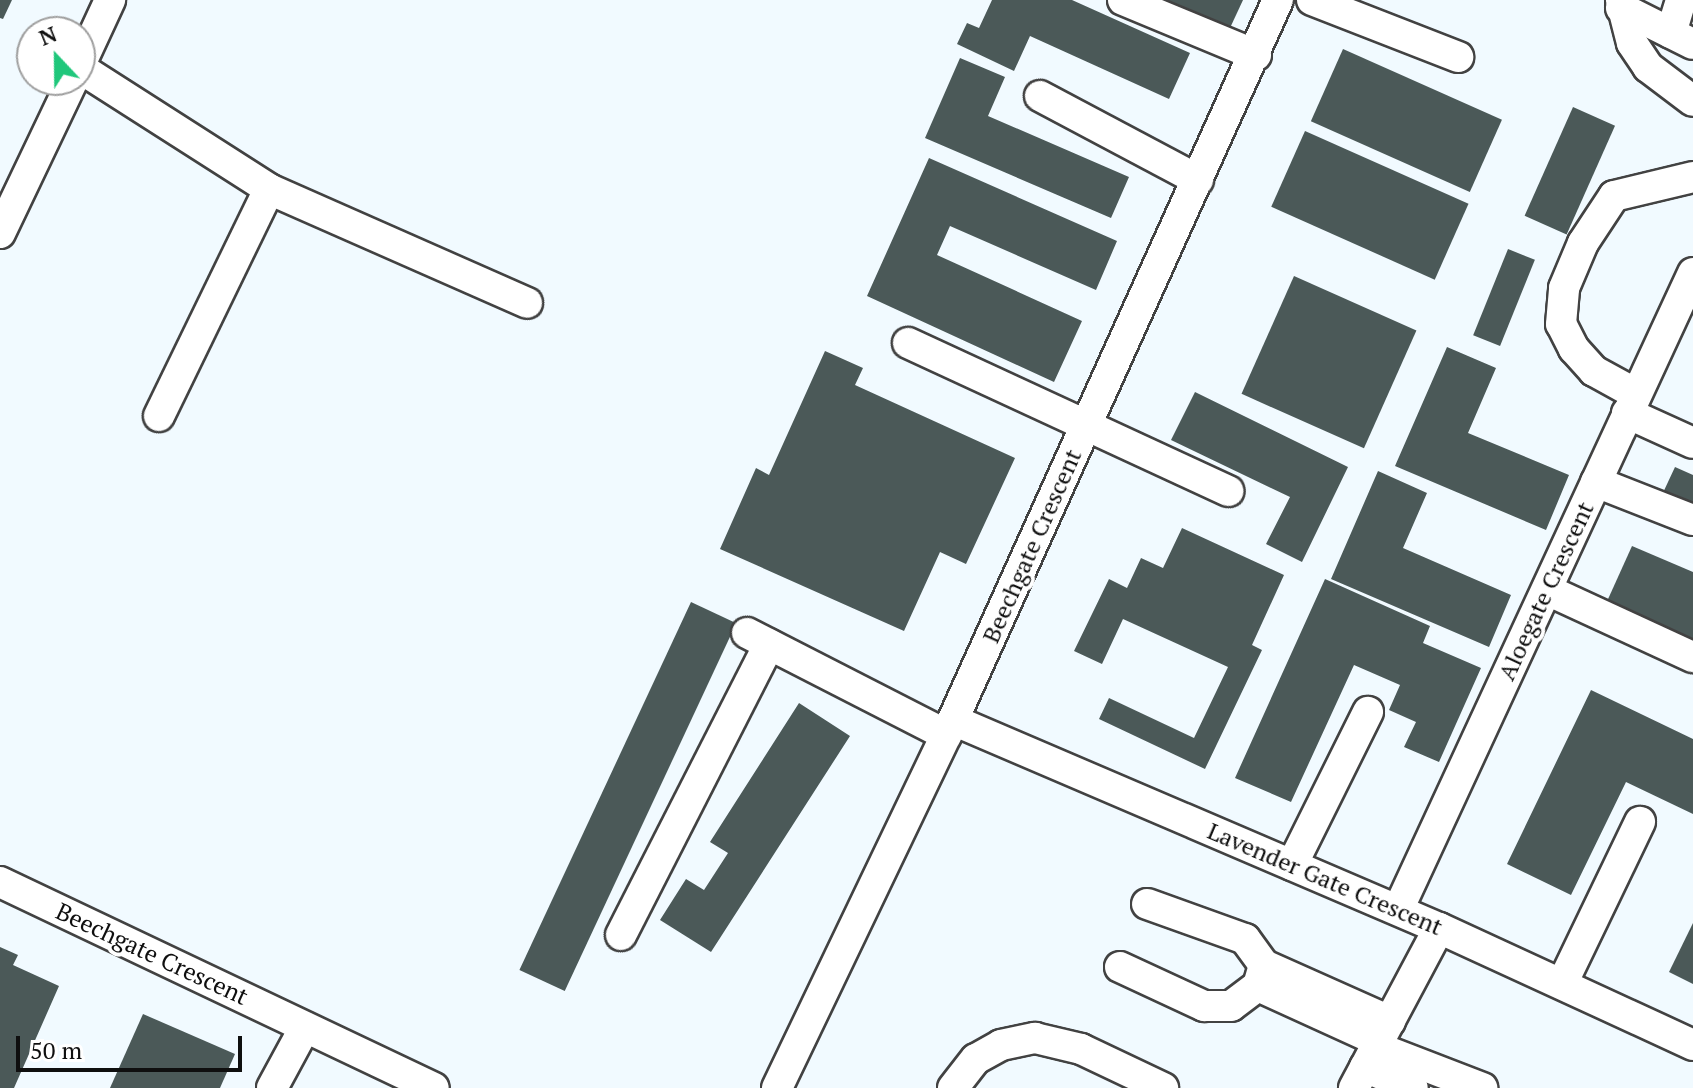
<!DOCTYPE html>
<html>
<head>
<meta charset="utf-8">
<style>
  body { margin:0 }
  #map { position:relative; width:1693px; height:1088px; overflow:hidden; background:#f1faff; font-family:"PT Serif",serif }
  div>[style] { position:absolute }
  .building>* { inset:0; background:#4b5958; transform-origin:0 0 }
  .roads { filter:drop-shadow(2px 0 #424242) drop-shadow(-2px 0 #424242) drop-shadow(0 2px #424242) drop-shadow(0 -2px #424242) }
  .minor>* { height:30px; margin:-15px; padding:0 15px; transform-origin:15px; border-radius:15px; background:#fff }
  span { translate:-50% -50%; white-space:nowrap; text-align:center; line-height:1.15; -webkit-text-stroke:8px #fff; paint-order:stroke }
  .street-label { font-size:24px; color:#0f0f0f }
  .north { position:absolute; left:16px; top:16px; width:80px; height:80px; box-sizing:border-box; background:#fff; border:2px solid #9f9f9f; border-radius:50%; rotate:338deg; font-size:22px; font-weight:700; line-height:32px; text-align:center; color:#0f0f0f }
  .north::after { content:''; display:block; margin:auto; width:28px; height:36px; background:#1fc77b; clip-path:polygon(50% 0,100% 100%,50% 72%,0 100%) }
  .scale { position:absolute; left:16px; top:1036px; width:226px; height:36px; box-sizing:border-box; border:4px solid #0f0f0f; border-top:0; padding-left:10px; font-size:24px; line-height:28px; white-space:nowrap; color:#0f0f0f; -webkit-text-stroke:6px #fff; paint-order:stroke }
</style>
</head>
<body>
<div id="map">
  <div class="building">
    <i style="clip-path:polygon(0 0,12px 0,3px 19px,0 18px)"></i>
    <i style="clip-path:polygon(992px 0,1072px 0,1190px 53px,1169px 99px,1030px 36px,1014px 71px,957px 44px,967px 23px,979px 28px)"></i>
    <i style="clip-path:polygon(1166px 0,1243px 0,1230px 28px)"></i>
    <i style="left:1343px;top:49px;width:174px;height:79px;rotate:24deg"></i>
    <i style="clip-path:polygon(960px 58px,1005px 77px,988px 116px,1129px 177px,1111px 218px,925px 138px)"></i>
    <i style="left:1573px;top:107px;width:46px;height:119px;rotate:24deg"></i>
    <i style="left:1305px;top:131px;width:179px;height:83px;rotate:24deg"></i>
    <i style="clip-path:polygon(929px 158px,1117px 241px,1096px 290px,950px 226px,937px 255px,1082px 321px,1054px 382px,867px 296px)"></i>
    <i style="left:1508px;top:249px;width:29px;height:93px;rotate:22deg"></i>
    <i style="left:1294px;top:276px;width:134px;height:129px;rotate:24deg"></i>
    <i style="clip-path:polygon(1447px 347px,1496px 368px,1468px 433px,1569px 475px,1546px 530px,1395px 466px)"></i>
    <i style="clip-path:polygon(825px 351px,863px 368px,855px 385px,1015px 458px,966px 564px,940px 552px,904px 631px,720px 549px,756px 468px,769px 475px)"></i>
    <i style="clip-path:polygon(1195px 392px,1348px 467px,1302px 562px,1266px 544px,1290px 497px,1171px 440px)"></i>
    <i style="clip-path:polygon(1675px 467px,1693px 475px,1693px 511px,1661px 497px)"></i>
    <i style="clip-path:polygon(1378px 471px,1427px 493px,1403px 548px,1511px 595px,1489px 647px,1331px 579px)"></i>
    <i style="clip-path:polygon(1182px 528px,1284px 575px,1252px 645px,1262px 650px,1205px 769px,1099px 719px,1109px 698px,1194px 738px,1228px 667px,1123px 619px,1102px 664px,1074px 651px,1109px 579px,1127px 588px,1141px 558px,1163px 568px)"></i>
    <i style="clip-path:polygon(1632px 546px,1693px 572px,1693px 647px,1604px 608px)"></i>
    <i style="clip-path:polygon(1325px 579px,1430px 626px,1423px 643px,1481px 668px,1439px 762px,1404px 747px,1416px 722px,1389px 710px,1400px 685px,1354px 665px,1291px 802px,1235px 778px)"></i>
    <i style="left:691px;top:602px;width:50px;height:406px;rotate:25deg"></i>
    <i style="clip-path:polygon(1591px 690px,1693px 739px,1693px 814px,1626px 782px,1571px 895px,1507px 864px)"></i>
    <i style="clip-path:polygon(799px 703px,850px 736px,711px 952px,660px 920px,686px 879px,704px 890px,728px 853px,710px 842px)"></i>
    <i style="clip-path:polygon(1693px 923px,1693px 984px,1669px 972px)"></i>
    <i style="clip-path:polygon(0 947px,18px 955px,13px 965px,59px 986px,14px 1088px,0 1088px)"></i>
    <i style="clip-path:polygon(143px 1014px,235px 1054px,220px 1088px,110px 1088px)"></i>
  </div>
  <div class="roads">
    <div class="minor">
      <i style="left:1123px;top:0;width:144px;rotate:22.5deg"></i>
      <i style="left:1312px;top:0;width:157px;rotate:21.3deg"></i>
      <i style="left:1621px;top:0;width:44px;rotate:75.7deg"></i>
      <i style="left:1632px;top:43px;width:29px;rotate:56deg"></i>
      <i style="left:1648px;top:67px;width:56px;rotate:37.1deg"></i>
      <i style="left:1621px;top:8px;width:80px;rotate:26.6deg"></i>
      <i style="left:1671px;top:33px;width:34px;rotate:-73deg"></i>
      <i style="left:80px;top:65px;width:72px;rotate:-65.2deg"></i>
      <i style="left:80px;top:68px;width:224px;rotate:32.6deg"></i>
      <i style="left:269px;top:189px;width:282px;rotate:23.8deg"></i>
      <i style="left:1040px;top:96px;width:179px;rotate:28deg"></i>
      <i style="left:0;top:233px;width:170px;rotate:-64.5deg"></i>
      <i style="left:908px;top:343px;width:353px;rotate:24.8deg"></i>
      <i style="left:1636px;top:394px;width:48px;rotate:-151.3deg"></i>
      <i style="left:1594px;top:371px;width:30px;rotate:-132deg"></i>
      <i style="left:1574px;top:349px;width:28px;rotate:-117deg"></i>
      <i style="left:1561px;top:324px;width:36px;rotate:-85deg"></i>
      <i style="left:1564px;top:288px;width:49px;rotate:-67.1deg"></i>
      <i style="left:1583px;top:243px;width:56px;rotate:-56.6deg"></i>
      <i style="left:1614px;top:196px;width:81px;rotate:-13.5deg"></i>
      <i style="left:1627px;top:413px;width:72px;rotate:24.4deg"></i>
      <i style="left:159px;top:416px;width:252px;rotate:-64.1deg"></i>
      <i style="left:1596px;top:482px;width:104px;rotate:21.4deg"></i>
      <i style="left:1547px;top:590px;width:161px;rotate:24.7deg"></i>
      <i style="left:747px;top:633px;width:224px;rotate:27.1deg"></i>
      <i style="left:953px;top:720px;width:529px;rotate:23.17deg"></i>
      <i style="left:1439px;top:928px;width:280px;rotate:24.7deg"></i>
      <i style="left:1292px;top:865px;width:171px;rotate:-63.6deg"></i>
      <i style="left:0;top:882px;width:480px;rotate:25.4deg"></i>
      <i style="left:1398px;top:910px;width:702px;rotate:-65.15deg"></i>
      <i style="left:621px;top:935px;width:326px;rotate:-63deg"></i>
      <i style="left:1264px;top:965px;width:138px;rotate:24deg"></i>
      <i style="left:1120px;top:967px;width:93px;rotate:24.9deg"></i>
      <i style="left:1204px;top:1006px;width:27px"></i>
      <i style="left:1231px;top:1006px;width:34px;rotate:-37deg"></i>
      <i style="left:1258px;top:986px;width:22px;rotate:-74deg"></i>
      <i style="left:1264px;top:965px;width:32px;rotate:-126deg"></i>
      <i style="left:1245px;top:939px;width:104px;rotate:-160.3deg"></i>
      <i style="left:1562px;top:984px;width:180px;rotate:-64.3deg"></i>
      <i style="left:1267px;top:990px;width:123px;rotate:24.5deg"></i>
      <i style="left:1376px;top:1047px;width:114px;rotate:21.1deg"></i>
      <i style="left:1365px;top:1067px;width:52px;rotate:23.6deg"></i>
      <i style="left:272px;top:1088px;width:69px;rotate:-61.6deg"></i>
      <i style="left:777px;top:1088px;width:408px;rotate:-64.4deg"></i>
      <i style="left:953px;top:720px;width:790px;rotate:-65.71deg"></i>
      <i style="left:953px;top:1088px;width:37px;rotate:-52deg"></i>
      <i style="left:976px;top:1059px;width:29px;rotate:-29deg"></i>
      <i style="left:1001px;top:1045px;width:35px;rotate:-12deg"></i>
      <i style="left:1035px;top:1038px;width:47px;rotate:13.4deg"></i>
      <i style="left:1081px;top:1049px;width:91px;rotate:25.4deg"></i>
      <i style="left:1354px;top:1088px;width:181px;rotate:-62deg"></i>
    </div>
  </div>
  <div class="street-label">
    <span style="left:1032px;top:546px;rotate:-66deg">Beechgate Crescent</span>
    <span style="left:1546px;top:591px;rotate:-65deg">Aloegate Crescent</span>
    <span style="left:1325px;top:879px;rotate:23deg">Lavender Gate Crescent</span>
    <span style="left:152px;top:954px;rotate:25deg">Beechgate Crescent</span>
  </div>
  <div class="north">N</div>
  <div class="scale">50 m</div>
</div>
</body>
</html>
